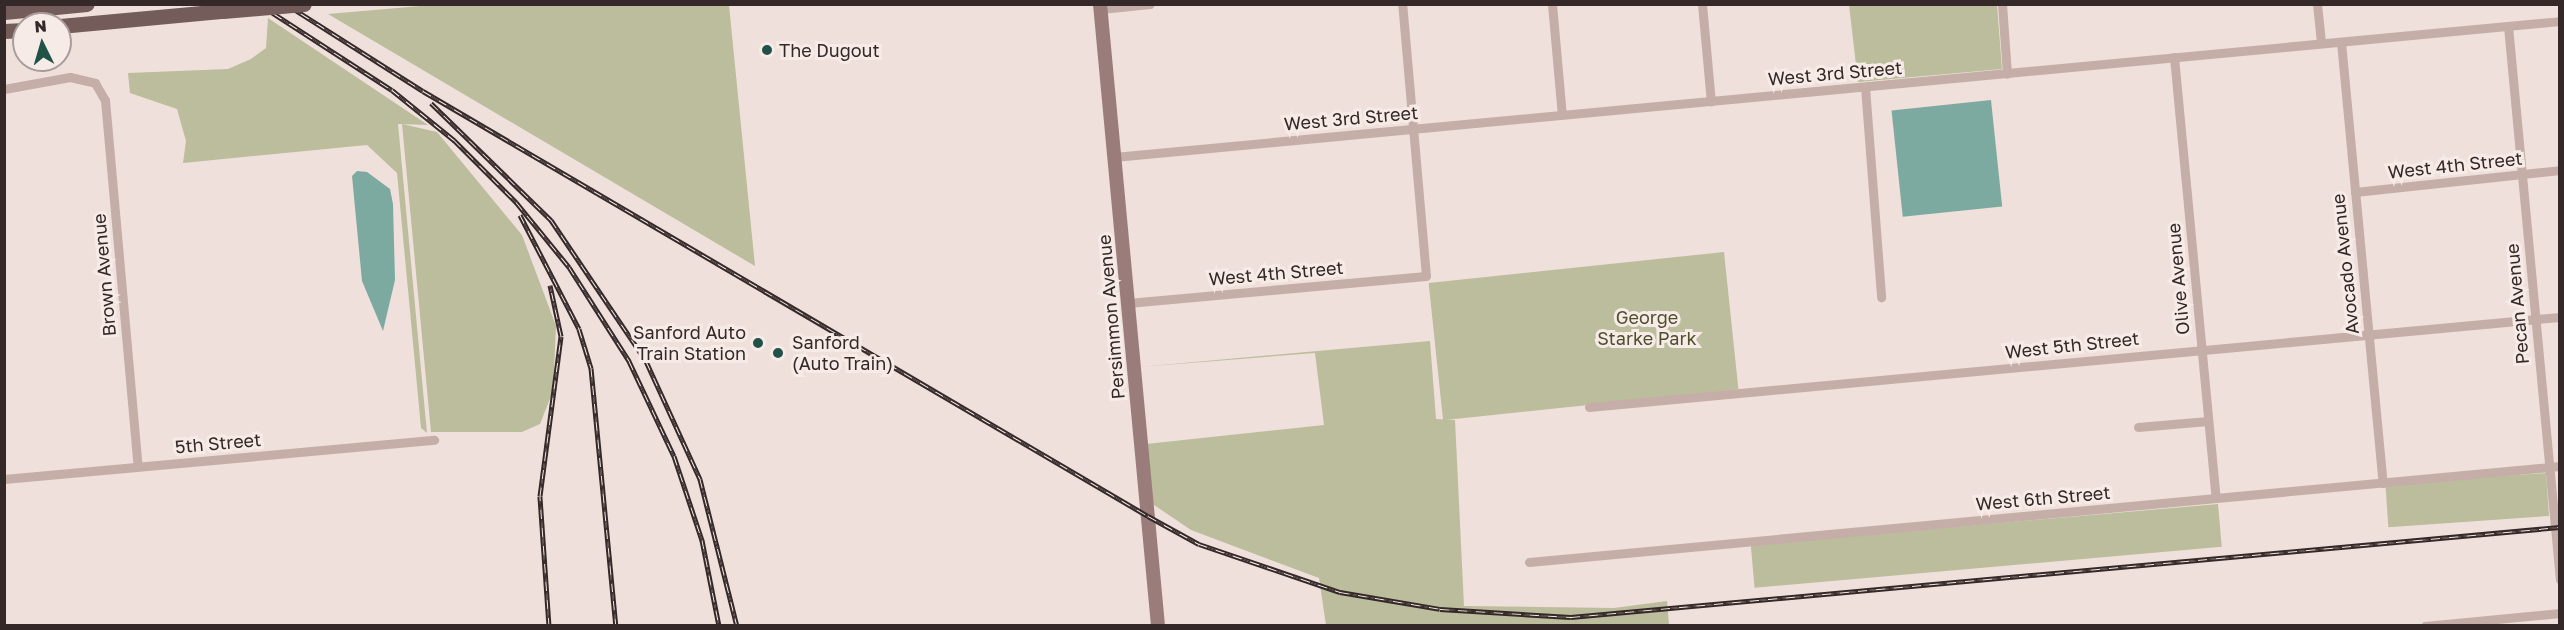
<!DOCTYPE html>
<html>
<head>
<meta charset="utf-8">
<style>
  body { margin:0 }
  #map { position:relative; width:2564px; height:630px; overflow:hidden; background:#efe0db; font-family:"Golos Text",sans-serif }
  div>[style] { position:absolute }
  .green>* { inset:0; background:#bbbd9c; transform-origin:0 0 }
  .water>* { inset:0; background:#7caaa0; transform-origin:0 0 }
  .street>* { height:9px; margin:-4.5px; padding:0 4.5px; transform-origin:4.5px; border-radius:4.5px; background:#c6aea8 }
  .secondary>* { height:14px; margin:-7px; padding:0 7px; transform-origin:7px; border-radius:7px; background:#9a7d7a }
  .primary>* { height:15px; margin:-7.5px; padding:0 7.5px; transform-origin:7.5px; border-radius:7.5px; background:#745c5a }
  .rail>* { height:5px; margin-top:-2.5px; transform-origin:0; background:repeating-linear-gradient(90deg,#f7ebe7 0 9px,#342828 0 18px); box-sizing:border-box; border-block:2px solid #342828 }
  .primary-bridge>* { height:15px; margin:-7.5px; padding:0 7.5px; transform-origin:7.5px; border-radius:7.5px; background:#745c5a }
  .dots>* { width:16px; height:16px; translate:-50% -50%; box-sizing:border-box; border:3px solid #f7ebe7; border-radius:50% }
  span { translate:-50% -50%; white-space:nowrap; text-align:center; line-height:1.15; -webkit-text-stroke:6px #f7ebe7; paint-order:stroke }
  .poi-label { font-size:18px; color:#342828 }
  .left { translate:0 -50%; text-align:left }
  .right { translate:-100% -50%; text-align:right }
  .street-label { font-size:18px; color:#342828 }
  .park-label { font-size:18px; color:#4c502d }
  .frame { position:absolute; inset:0; border:6px solid #342828; pointer-events:none }
  .north { position:absolute; left:12px; top:12px; width:60px; height:60px; box-sizing:border-box; background:#f7ebe7; border:2px solid #a99d9b; border-radius:50%; rotate:355deg; font-size:16px; font-weight:700; line-height:24px; text-align:center; color:#342828 }
  .north::after { content:''; display:block; margin:auto; width:21px; height:27px; background:#215248; clip-path:polygon(50% 0,100% 100%,50% 72%,0 100%) }
</style>
</head>
<body>
<div id="map">
  <div class="green">
    <i style="clip-path:polygon(432px 5px,729px 5px,755px 266px,328px 14px)"></i>
    <i style="clip-path:polygon(1849px 5px,1997px 5px,2002px 69px,1858px 82px)"></i>
    <i style="clip-path:polygon(268px 18px,428px 125px,398px 124px,427px 433px,421px 428px,397px 173px,367px 145px,183px 163px,186px 141px,177px 109px,130px 93px,128px 73px,228px 69px,251px 59px,266px 48px)"></i>
    <i style="clip-path:polygon(402px 124px,437px 132px,522px 235px,556px 326px,553px 391px,540px 424px,522px 432px,431px 432px)"></i>
    <i style="left:1724px;top:252px;width:138px;height:297px;rotate:84deg"></i>
    <i style="clip-path:polygon(1430px 341px,1436px 419px,1455px 420px,1464px 606px,1614px 608px,1667px 601px,1669px 625px,1326px 625px,1319px 578px,1191px 530px,1151px 503px,1146px 444px,1324px 425px,1315px 353px,1139px 367px)"></i>
    <i style="left:2546px;top:473px;width:43px;height:161px;rotate:86deg"></i>
    <i style="left:2218px;top:504px;width:43px;height:469px;rotate:85deg"></i>
  </div>
  <div class="water">
    <i style="left:1991px;top:100px;width:107px;height:100px;rotate:84deg"></i>
    <i style="clip-path:polygon(357px 171px,367px 172px,390px 189px,393px 204px,395px 280px,383px 331px,362px 281px,352px 176px)"></i>
  </div>
  <div class="street">
    <i style="left:1552px;top:4px;width:111px;rotate:84.9deg"></i>
    <i style="left:1702px;top:4px;width:98px;rotate:84.8deg"></i>
    <i style="left:2002px;top:4px;width:70px;rotate:85.9deg"></i>
    <i style="left:2317px;top:4px;width:39px;rotate:84deg"></i>
    <i style="left:1101px;top:9px;width:49px;rotate:-5.8deg"></i>
    <i style="left:2508px;top:26px;width:556px;rotate:84.64deg"></i>
    <i style="left:2341px;top:42px;width:443px;rotate:84.6deg"></i>
    <i style="left:2174px;top:57px;width:443px;rotate:84.6deg"></i>
    <i style="left:1865px;top:87px;width:211px;rotate:85.6deg"></i>
    <i style="left:4px;top:89px;width:67px;rotate:-10.3deg"></i>
    <i style="left:70px;top:77px;width:26px;rotate:13deg"></i>
    <i style="left:95px;top:83px;width:20px;rotate:60deg"></i>
    <i style="left:105px;top:100px;width:368px;rotate:84.9deg"></i>
    <i style="left:1114px;top:157px;width:1452px;rotate:-5.37deg"></i>
    <i style="left:2355px;top:192px;width:206px;rotate:-6.1deg"></i>
    <i style="left:1128px;top:303px;width:299px;rotate:-5.2deg"></i>
    <i style="left:1426px;top:276px;width:273px;rotate:-95deg"></i>
    <i style="left:1589px;top:407px;width:975px;rotate:-5.3deg"></i>
    <i style="left:2138px;top:427px;width:70px;rotate:-4.9deg"></i>
    <i style="left:4px;top:479px;width:432px;rotate:-5.2deg"></i>
    <i style="left:1529px;top:562px;width:1035px;rotate:-5.32deg"></i>
    <i style="left:2425px;top:626px;width:136px;rotate:-5.5deg"></i>
  </div>
  <div class="secondary">
    <i style="left:1100px;top:4px;width:625px;rotate:84.67deg"></i>
  </div>
  <div class="primary">
    <i style="left:4px;top:12px;width:83px;rotate:-5.5deg"></i>
    <i style="left:60px;top:26px;width:164px;rotate:-5.3deg"></i>
    <i style="left:4px;top:31px;width:20px;rotate:-3deg"></i>
  </div>
  <div class="rail">
    <i style="left:259px;top:4px;width:158px;rotate:32.9deg"></i>
    <i style="left:392px;top:90px;width:80px;rotate:38.9deg"></i>
    <i style="left:454px;top:140px;width:88px;rotate:45deg"></i>
    <i style="left:516px;top:202px;width:84px;rotate:50.8deg"></i>
    <i style="left:569px;top:267px;width:112px;rotate:57.4deg"></i>
    <i style="left:629px;top:361px;width:105px;rotate:64.7deg"></i>
    <i style="left:674px;top:456px;width:89px;rotate:71.6deg"></i>
    <i style="left:702px;top:540px;width:88px;rotate:78.8deg"></i>
    <i style="left:286px;top:4px;width:162px;rotate:32.4deg"></i>
    <i style="left:423px;top:91px;width:840px;rotate:30.38deg"></i>
    <i style="left:1148px;top:516px;width:58px;rotate:28.8deg"></i>
    <i style="left:1199px;top:544px;width:149px;rotate:18.8deg"></i>
    <i style="left:1340px;top:592px;width:101px;rotate:9.6deg"></i>
    <i style="left:1440px;top:609px;width:131px;rotate:3.5deg"></i>
    <i style="left:1571px;top:617px;width:993px;rotate:-5.2deg"></i>
    <i style="left:431px;top:103px;width:168px;rotate:44.3deg"></i>
    <i style="left:551px;top:220px;width:170px;rotate:56deg"></i>
    <i style="left:646px;top:361px;width:130px;rotate:65.4deg"></i>
    <i style="left:700px;top:479px;width:152px;rotate:75.9deg"></i>
    <i style="left:520px;top:215px;width:128px;rotate:62.6deg"></i>
    <i style="left:579px;top:329px;width:41px;rotate:72.9deg"></i>
    <i style="left:591px;top:368px;width:259px;rotate:84.5deg"></i>
    <i style="left:549px;top:626px;width:130px;rotate:-94deg"></i>
    <i style="left:540px;top:496px;width:161px;rotate:-82.5deg"></i>
    <i style="left:561px;top:336px;width:52px;rotate:-102.2deg"></i>
  </div>
  <div class="primary-bridge">
    <i style="left:223px;top:11px;width:81px;rotate:-4.9deg"></i>
  </div>
  <div class="dots">
    <i style="left:767px;top:50px;background:#215248"></i>
    <i style="left:758px;top:343px;background:#215248"></i>
    <i style="left:778px;top:353px;background:#215248"></i>
  </div>
  <div class="poi-label">
    <span class="left" style="left:779px;top:50px">The Dugout</span>
    <span class="right" style="left:746px;top:343px">Sanford Auto<br>Train Station</span>
    <span class="left" style="left:792px;top:353px">Sanford<br>(Auto Train)</span>
  </div>
  <div class="street-label">
    <span style="left:1835px;top:73px;rotate:-5deg">West 3rd Street</span>
    <span style="left:1351px;top:118px;rotate:-5deg">West 3rd Street</span>
    <span style="left:2455px;top:165px;rotate:-6deg">West 4th Street</span>
    <span style="left:2345px;top:264px;rotate:-96deg">Avocado Avenue</span>
    <span style="left:1276px;top:273px;rotate:-5deg">West 4th Street</span>
    <span style="left:104px;top:275px;rotate:-95deg">Brown Avenue</span>
    <span style="left:2178px;top:279px;rotate:-95deg">Olive Avenue</span>
    <span style="left:2517px;top:304px;rotate:-95deg">Pecan Avenue</span>
    <span style="left:1111px;top:317px;rotate:-95deg">Persimmon Avenue</span>
    <span style="left:2072px;top:345px;rotate:-6deg">West 5th Street</span>
    <span style="left:218px;top:443px;rotate:-5deg">5th Street</span>
    <span style="left:2043px;top:498px;rotate:-5deg">West 6th Street</span>
  </div>
  <div class="park-label">
    <span style="left:1647px;top:328px">George<br>Starke Park</span>
  </div>
  <div class="frame"></div>
  <div class="north">N</div>
</div>
</body>
</html>
